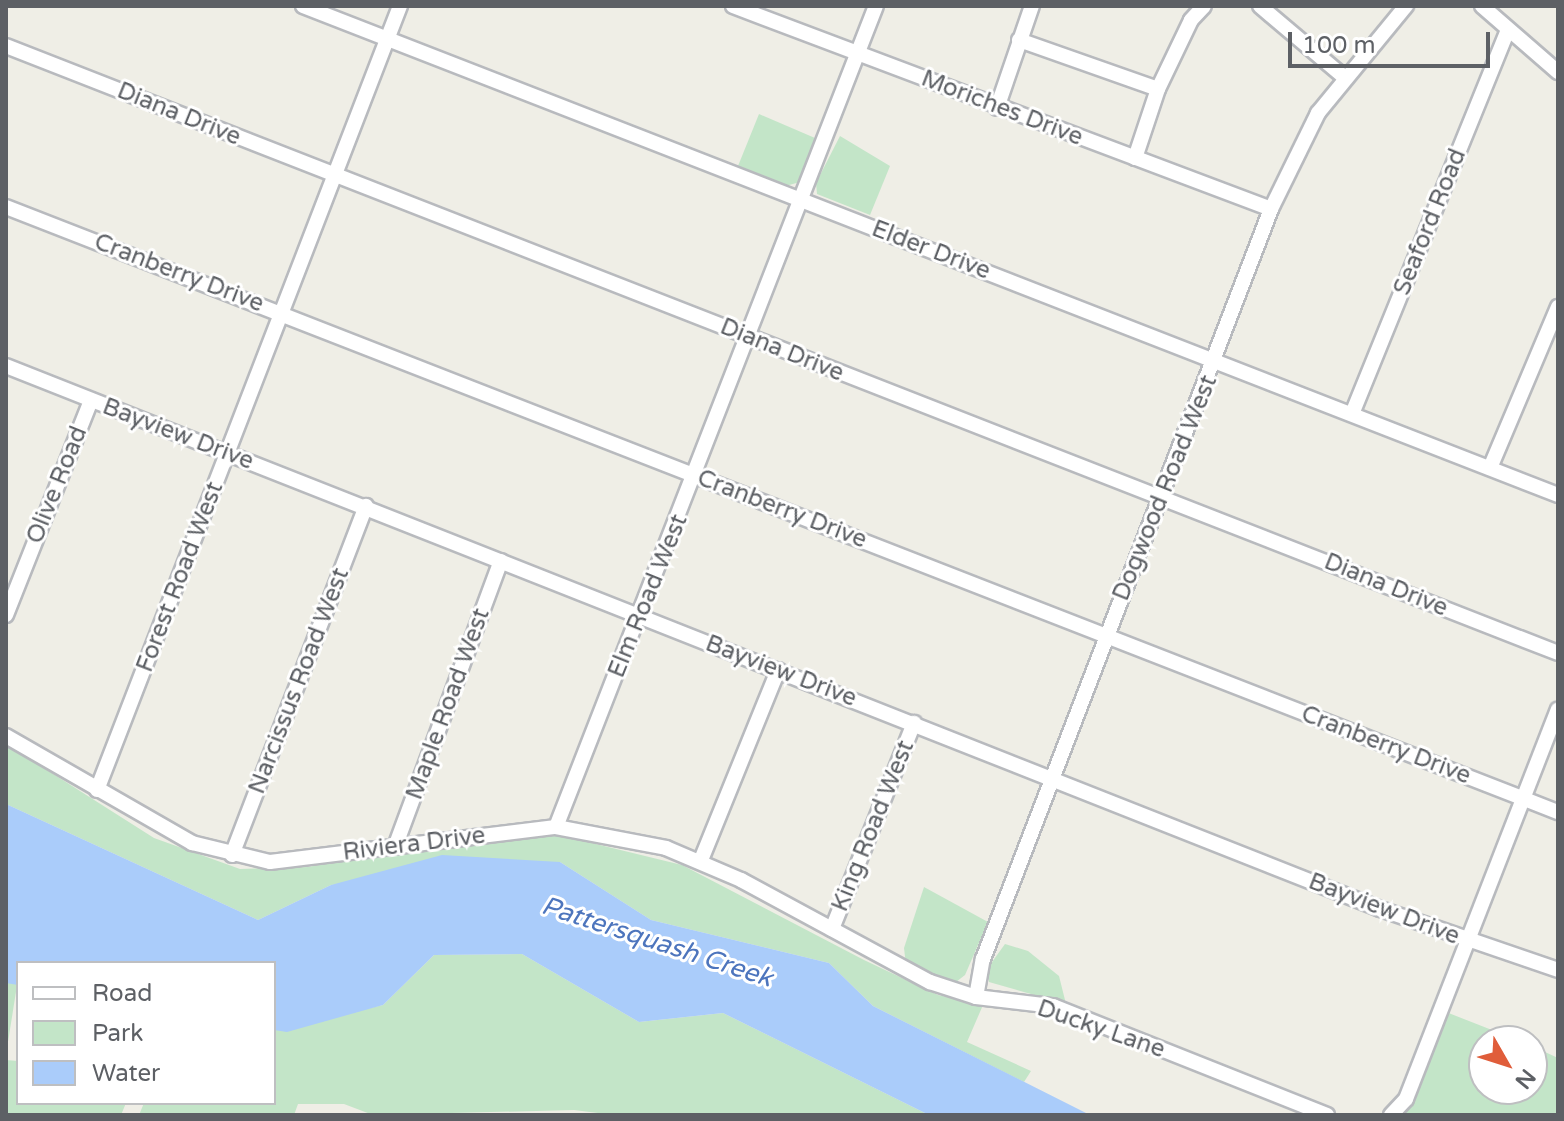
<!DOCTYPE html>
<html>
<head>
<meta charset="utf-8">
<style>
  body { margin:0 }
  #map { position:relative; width:1564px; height:1121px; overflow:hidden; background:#efeee6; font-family:"Varela Round",sans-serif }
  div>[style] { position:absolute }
  .green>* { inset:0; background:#c3e5c8; transform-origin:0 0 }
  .water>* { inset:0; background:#aaccfa }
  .roads { filter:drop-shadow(2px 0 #b8babe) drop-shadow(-2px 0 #b8babe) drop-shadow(0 2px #b8babe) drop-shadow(0 -2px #b8babe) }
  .minor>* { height:14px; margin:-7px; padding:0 7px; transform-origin:7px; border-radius:7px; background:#fff }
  span { translate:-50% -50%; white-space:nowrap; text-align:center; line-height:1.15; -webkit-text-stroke:6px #fff; paint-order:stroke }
  .street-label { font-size:24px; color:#5d6065 }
  .water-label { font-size:26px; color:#4d75bd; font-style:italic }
  .frame { position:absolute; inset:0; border:8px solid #5d6065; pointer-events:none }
  .legend { position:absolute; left:16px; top:961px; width:260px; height:144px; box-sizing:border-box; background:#fff; border:2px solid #bebfc1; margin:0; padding:10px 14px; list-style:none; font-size:24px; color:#5d6065 }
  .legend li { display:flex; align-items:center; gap:16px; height:40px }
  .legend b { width:40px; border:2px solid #bebfc1 }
  .north { position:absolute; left:1468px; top:1025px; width:80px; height:80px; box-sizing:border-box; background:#fff; border:2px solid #bebfc1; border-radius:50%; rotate:129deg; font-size:22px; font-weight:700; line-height:32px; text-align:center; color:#5d6065 }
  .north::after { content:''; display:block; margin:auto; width:28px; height:36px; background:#e05d3a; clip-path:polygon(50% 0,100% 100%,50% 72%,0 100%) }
  .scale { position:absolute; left:1288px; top:32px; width:202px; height:36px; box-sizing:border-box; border:4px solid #5d6065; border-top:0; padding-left:10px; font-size:24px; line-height:28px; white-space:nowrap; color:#5d6065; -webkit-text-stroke:6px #fff; paint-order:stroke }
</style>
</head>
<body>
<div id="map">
  <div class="green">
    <i style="clip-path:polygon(759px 114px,815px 138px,800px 182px,782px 187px,738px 166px)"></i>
    <i style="clip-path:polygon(840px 136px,890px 166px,870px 215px,817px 194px,816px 183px)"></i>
    <i style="clip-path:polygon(6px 744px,154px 838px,240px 869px,308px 867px,472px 837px,563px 836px,682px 865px,864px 960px,938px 995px,983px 1005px,967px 1042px,1031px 1071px,1024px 1082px,873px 1006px,829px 963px,651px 920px,560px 862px,331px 885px,258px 920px,6px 804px)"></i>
    <i style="clip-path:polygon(924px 887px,988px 922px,965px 975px,956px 982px,906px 965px,904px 948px)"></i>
    <i style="clip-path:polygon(1005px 944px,1028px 951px,1059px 976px,1066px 1004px,989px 982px,987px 969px)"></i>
    <i style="clip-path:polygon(522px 954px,639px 1022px,723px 1013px,929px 1115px,614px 1115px,574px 1110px,373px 1115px,344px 1104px,298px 1104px,294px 1115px,139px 1115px,144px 1103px,274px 1103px,274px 1030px,383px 1005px,434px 955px)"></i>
    <i style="left:6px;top:978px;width:12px;height:62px;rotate:9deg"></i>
    <i style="clip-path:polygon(1446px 1012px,1520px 1041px,1484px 1041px,1484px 1089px,1532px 1089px,1532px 1046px,1558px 1058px,1558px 1115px,1405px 1115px)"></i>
    <i style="clip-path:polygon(6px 1060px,18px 1061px,18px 1103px,126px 1103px,121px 1115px,6px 1115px)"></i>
  </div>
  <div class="water">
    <i style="clip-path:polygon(6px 804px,258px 920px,331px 885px,442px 855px,560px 862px,651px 920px,829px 963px,873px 1006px,1090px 1115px,929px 1115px,723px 1013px,639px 1022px,522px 954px,434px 955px,383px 1005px,287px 1032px,274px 1030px,274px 963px,18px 963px,18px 985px,6px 983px)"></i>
  </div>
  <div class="roads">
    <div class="minor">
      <i style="left:303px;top:6px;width:1347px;rotate:21.29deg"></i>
      <i style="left:733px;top:6px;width:575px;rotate:20.67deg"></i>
      <i style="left:1260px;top:6px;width:110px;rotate:40.2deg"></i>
      <i style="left:1482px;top:6px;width:101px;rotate:41deg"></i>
      <i style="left:1019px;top:40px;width:147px;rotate:19.4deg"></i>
      <i style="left:6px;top:46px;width:1666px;rotate:21.36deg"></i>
      <i style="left:997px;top:108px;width:108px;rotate:-71.1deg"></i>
      <i style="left:1135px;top:158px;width:73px;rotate:-71.6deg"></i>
      <i style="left:1158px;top:89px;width:76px;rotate:-64.4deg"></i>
      <i style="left:1191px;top:20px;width:19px;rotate:-47deg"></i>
      <i style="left:6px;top:207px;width:1666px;rotate:21.3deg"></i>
      <i style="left:6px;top:366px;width:1477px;rotate:21.56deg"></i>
      <i style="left:1380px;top:909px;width:188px;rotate:18.9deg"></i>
      <i style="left:1352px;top:414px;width:414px;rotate:-67.9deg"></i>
      <i style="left:1490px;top:468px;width:175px;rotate:-67.1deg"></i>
      <i style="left:6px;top:615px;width:231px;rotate:-68.4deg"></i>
      <i style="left:6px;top:736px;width:215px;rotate:29.9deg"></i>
      <i style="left:192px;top:843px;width:80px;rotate:13.7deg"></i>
      <i style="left:270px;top:862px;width:288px;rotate:-7deg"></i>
      <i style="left:556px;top:827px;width:112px;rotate:10.8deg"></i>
      <i style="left:666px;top:848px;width:82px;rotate:23.1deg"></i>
      <i style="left:741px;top:880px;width:215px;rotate:28.4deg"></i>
      <i style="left:930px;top:982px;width:48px;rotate:18.1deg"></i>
      <i style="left:976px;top:997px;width:78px;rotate:6.7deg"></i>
      <i style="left:1053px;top:1006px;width:295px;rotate:21.7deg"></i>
      <i style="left:97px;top:790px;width:841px;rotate:-68.87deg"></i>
      <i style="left:556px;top:827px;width:881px;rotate:-68.71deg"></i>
      <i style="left:395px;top:847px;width:305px;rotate:-69.7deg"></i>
      <i style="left:232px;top:855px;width:374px;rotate:-69deg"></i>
      <i style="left:701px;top:860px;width:205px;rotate:-67.9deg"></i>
      <i style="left:832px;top:929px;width:222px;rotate:-68.3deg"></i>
      <i style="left:976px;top:997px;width:39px;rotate:-80deg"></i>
      <i style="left:983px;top:959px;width:803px;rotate:-68.99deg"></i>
      <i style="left:1271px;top:209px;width:107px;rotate:-63.9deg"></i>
      <i style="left:1318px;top:113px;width:139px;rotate:-50.6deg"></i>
      <i style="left:1391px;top:1115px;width:22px;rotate:-47deg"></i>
      <i style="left:1406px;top:1099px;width:418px;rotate:-68.7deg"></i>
    </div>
  </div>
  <div class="street-label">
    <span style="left:1002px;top:108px;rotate:21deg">Moriches Drive</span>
    <span style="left:179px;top:114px;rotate:22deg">Diana Drive</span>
    <span style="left:1430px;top:222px;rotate:-68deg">Seaford Road</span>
    <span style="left:931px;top:250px;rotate:21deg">Elder Drive</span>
    <span style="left:179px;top:273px;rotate:21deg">Cranberry Drive</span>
    <span style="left:782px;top:350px;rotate:22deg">Diana Drive</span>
    <span style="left:178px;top:434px;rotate:21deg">Bayview Drive</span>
    <span style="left:57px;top:485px;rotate:-68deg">Olive Road</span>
    <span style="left:1165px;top:488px;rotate:-68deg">Dogwood Road West</span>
    <span style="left:782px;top:509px;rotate:21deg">Cranberry Drive</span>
    <span style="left:180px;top:577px;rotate:-69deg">Forest Road West</span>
    <span style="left:1386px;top:585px;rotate:22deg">Diana Drive</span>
    <span style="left:648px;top:596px;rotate:-68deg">Elm Road West</span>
    <span style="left:781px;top:671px;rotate:21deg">Bayview Drive</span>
    <span style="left:299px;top:681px;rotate:-69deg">Narcissus Road West</span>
    <span style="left:448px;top:704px;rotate:-70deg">Maple Road West</span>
    <span style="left:1386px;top:745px;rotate:21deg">Cranberry Drive</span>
    <span style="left:873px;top:826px;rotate:-68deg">King Road West</span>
    <span style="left:414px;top:844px;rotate:-7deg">Riviera Drive</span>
    <span style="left:1384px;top:909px;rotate:21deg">Bayview Drive</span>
    <span style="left:1101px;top:1029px;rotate:19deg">Ducky Lane</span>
  </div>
  <div class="water-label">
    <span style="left:657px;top:942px;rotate:18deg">Pattersquash Creek</span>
  </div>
  <div class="frame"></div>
  <ul class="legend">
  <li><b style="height:10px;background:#fff"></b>Road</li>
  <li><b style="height:22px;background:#c3e5c8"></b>Park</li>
  <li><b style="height:22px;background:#aaccfa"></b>Water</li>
  </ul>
  <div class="north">N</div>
  <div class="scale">100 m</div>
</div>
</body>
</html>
